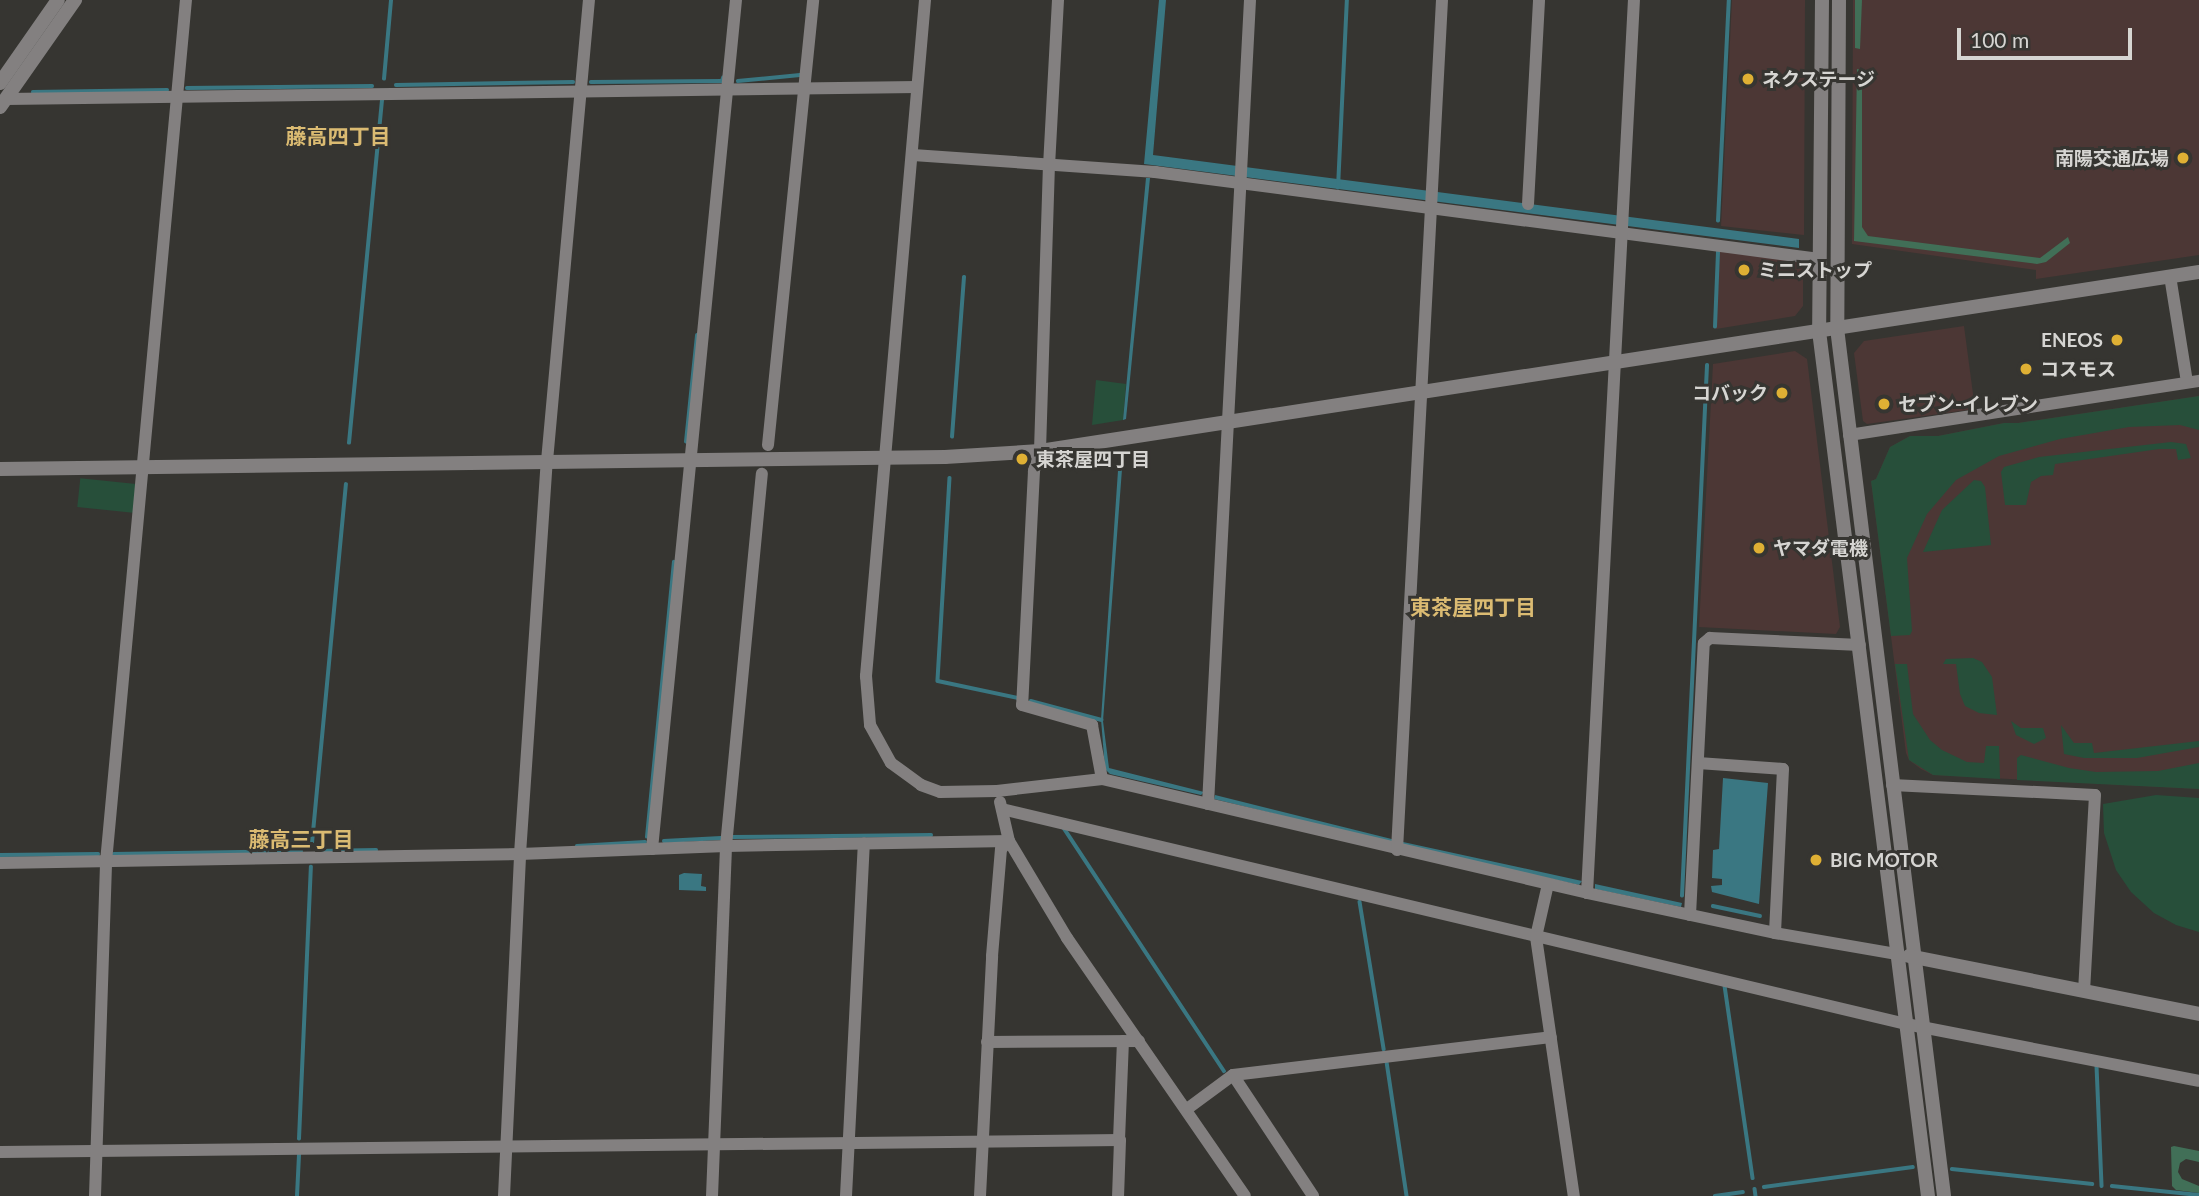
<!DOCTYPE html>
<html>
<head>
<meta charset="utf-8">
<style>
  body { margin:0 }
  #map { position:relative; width:2199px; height:1196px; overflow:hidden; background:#363531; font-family:Lato,"Noto Sans JP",sans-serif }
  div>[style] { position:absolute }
  .commercial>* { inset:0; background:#4c3735 }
  .green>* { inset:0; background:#274f3a; transform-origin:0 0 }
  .forest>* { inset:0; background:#416f57 }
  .water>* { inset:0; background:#3a7782; transform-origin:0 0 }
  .stream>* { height:3.5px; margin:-1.75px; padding:0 1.75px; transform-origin:1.75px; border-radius:1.75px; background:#3a7782 }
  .minor>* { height:12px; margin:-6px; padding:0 6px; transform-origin:6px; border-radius:6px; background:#838080 }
  .tertiary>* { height:14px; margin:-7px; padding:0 7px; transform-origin:7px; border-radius:7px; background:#838080 }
  .dots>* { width:19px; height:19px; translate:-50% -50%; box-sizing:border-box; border:4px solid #363531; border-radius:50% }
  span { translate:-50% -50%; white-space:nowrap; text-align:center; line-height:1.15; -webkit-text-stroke:6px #363531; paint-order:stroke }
  .poi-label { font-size:19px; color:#d6d5d2; font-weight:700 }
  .left { translate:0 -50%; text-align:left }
  .right { translate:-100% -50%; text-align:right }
  .neighbourhood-label { font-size:21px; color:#dbbb72; font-weight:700 }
  .scale { position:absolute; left:1957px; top:28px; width:175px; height:32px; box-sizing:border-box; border:4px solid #d6d5d2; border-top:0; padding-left:9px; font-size:21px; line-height:24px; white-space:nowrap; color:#d6d5d2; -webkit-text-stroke:5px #363531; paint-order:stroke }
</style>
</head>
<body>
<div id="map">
  <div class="commercial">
    <i style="clip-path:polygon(1732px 0,1805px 0,1804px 235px,1721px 226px)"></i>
    <i style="clip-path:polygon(1853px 0,2199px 0,2199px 255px,2036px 279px,2036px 270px,1852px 244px)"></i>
    <i style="clip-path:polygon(1720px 250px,1799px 260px,1803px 265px,1803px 306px,1795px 316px,1716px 329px)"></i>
    <i style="clip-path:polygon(1964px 326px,1975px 409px,1867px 424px,1863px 421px,1854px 353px,1864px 341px)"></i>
    <i style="clip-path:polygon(1795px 351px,1807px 359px,1840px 627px,1836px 634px,1699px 627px,1713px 364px)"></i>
    <i style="clip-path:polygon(2199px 396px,2199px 789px,1933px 775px,1921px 769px,1909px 760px,1906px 753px,1871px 481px,1876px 479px,1890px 447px,1910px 436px,1938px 436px,2004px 423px,2018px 423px)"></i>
  </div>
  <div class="green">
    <i style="clip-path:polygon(1096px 380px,1126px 384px,1123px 420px,1092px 425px)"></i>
    <i style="clip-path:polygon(2199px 396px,2199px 430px,2180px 425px,2129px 427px,2060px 439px,1999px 456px,1956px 480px,1927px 514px,1907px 558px,1912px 631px,1910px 635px,1891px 636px,1871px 481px,1876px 479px,1890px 447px,1910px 436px,1938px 436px,2004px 423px,2018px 423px)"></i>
    <i style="clip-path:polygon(2171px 442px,2186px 444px,2191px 458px,2178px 460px,2176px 449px,2159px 449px,2055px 464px,2053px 475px,2041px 476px,2031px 482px,2026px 505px,2005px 505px,2001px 472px,2004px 467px,2039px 457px)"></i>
    <i style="clip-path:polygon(1974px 480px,1981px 481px,1985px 487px,1991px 545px,1923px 552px,1942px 510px)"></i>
    <i style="left:136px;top:484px;width:29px;height:56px;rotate:96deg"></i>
    <i style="clip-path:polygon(1973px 658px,1982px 662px,1992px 677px,1997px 715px,1979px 713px,1965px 706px,1960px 694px,1956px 664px,1943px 664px,1946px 659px)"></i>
    <i style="clip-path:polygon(1895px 664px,1907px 664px,1913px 714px,1930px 740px,1942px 750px,1967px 762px,1984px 763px,1986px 746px,1999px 746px,2000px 779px,1933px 775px,1909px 760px)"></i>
    <i style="clip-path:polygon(2011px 721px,2021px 728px,2043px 728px,2046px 738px,2034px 744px,2016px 735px)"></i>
    <i style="clip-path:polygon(2061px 725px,2074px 743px,2092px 743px,2094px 753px,2199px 741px,2199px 747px,2137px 758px,2084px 758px,2064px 754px)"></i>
    <i style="clip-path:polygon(2021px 755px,2069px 768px,2096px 772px,2158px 771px,2199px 763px,2199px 789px,2017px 780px,2017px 758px)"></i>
    <i style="clip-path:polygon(2156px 795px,2199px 798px,2199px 932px,2176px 925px,2154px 913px,2131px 892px,2116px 870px,2104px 833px,2103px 804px)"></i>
  </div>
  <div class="forest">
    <i style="clip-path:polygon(1855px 0,1862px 0,1860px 49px,1855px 48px)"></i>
    <i style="clip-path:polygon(1857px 69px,1862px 70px,1862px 227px,1868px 236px,2040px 258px,2068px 237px,2070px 243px,2046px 262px,2037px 264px,1854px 241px)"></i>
    <i style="clip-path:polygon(2174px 1146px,2199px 1151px,2199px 1162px,2186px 1159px,2180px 1163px,2178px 1172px,2182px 1179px,2199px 1186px,2199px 1193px,2176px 1190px,2172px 1186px,2171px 1147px)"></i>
  </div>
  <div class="water">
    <i style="clip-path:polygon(1159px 0,1166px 0,1153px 155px,1799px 239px,1799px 248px,1144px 164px)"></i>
    <i style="clip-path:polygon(1146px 178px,1150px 178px,1126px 419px,1123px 420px)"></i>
    <i style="clip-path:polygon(1119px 456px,1123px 456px,1103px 721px,1109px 768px,1204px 792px,1201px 795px,1110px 774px,1105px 769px,1101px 719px)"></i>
    <i style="clip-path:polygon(1723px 778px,1768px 783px,1759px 904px,1712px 892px,1711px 886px,1722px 885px,1722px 879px,1712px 878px,1713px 850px,1719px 849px)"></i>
    <i style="left:1215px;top:795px;width:183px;height:4px;rotate:14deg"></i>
    <i style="clip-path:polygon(1403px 842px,1582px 881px,1579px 885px,1403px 846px)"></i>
    <i style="clip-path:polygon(684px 873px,702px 874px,701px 886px,706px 887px,706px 891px,679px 890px,679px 875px)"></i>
    <i style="clip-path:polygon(1595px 884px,1682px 903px,1681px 907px,1595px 889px)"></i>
  </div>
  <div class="stream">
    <i style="left:384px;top:79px;width:79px;rotate:-84.9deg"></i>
    <i style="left:738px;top:81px;width:62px;rotate:-5.5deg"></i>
    <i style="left:591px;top:82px;width:131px;rotate:-0.4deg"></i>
    <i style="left:722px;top:81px;width:3px;rotate:-72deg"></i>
    <i style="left:396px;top:85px;width:177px;rotate:-1deg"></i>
    <i style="left:187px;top:88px;width:185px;rotate:-0.6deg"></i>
    <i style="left:33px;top:92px;width:134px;rotate:-0.9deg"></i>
    <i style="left:1338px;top:188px;width:188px;rotate:-87.3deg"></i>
    <i style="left:1718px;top:221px;width:221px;rotate:-87.2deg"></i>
    <i style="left:1715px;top:327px;width:76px;rotate:-87.7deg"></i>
    <i style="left:952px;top:437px;width:160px;rotate:-85.7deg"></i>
    <i style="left:686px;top:442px;width:107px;rotate:-84.1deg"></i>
    <i style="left:349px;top:443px;width:344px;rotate:-84.5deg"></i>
    <i style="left:950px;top:478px;width:203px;rotate:93.4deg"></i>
    <i style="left:938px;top:681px;width:82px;rotate:12deg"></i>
    <i style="left:1031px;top:701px;width:73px;rotate:15deg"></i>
    <i style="left:1064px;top:828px;width:291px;rotate:56.6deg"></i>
    <i style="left:647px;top:837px;width:276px;rotate:-84.4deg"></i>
    <i style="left:732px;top:837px;width:199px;rotate:-0.6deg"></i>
    <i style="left:664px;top:841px;width:57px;rotate:-3deg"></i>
    <i style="left:312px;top:843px;width:360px;rotate:-84.6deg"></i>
    <i style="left:577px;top:846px;width:68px;rotate:-3.4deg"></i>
    <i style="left:319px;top:851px;width:57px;rotate:-1deg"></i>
    <i style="left:114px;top:854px;width:187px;rotate:-0.9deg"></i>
    <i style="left:0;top:855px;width:98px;rotate:-0.6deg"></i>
    <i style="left:1682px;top:896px;width:531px;rotate:-87.3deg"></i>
    <i style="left:1360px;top:902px;width:149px;rotate:80.7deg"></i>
    <i style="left:1713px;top:906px;width:48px;rotate:12deg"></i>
    <i style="left:1725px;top:986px;width:194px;rotate:81.7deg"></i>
    <i style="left:1387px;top:1062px;width:135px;rotate:81.5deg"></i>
    <i style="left:2097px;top:1066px;width:120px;rotate:87.6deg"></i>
    <i style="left:299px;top:1139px;width:272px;rotate:-87.5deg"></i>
    <i style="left:1952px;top:1169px;width:141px;rotate:6.1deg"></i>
    <i style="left:2112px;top:1186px;width:87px;rotate:5.9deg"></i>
    <i style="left:1764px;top:1187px;width:150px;rotate:-7.6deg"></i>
    <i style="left:1755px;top:1189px;width:7px;rotate:82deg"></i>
    <i style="left:297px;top:1196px;width:41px;rotate:-87.2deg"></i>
    <i style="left:1715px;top:1196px;width:28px;rotate:-8deg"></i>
  </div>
  <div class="minor">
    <i style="left:925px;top:0;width:679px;rotate:94.99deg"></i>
    <i style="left:866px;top:676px;width:49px;rotate:85.3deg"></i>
    <i style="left:870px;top:725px;width:43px;rotate:61.1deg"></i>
    <i style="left:891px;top:763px;width:37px;rotate:36deg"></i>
    <i style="left:921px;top:785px;width:20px;rotate:20deg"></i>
    <i style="left:940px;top:792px;width:57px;rotate:-1deg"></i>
    <i style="left:997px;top:791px;width:106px;rotate:-6.5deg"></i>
    <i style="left:1102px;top:779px;width:498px;rotate:13.2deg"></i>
    <i style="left:1587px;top:893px;width:192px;rotate:12deg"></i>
    <i style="left:1775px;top:933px;width:124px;rotate:9.8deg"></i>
    <i style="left:1058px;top:0;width:164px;rotate:93.1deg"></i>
    <i style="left:1049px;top:164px;width:287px;rotate:91.8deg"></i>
    <i style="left:1040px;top:451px;width:21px;rotate:107deg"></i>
    <i style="left:1034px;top:471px;width:234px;rotate:92.9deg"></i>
    <i style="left:1022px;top:705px;width:73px;rotate:15.9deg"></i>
    <i style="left:1092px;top:725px;width:55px;rotate:79.5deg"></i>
    <i style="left:6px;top:99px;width:911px;rotate:-0.75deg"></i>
    <i style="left:913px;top:155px;width:243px;rotate:4deg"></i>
    <i style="left:1155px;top:172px;width:670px;rotate:7.46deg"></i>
    <i style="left:1528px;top:204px;width:204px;rotate:-86.9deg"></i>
    <i style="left:2170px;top:276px;width:107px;rotate:80.9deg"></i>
    <i style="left:1849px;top:435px;width:354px;rotate:-8.8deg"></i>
    <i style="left:768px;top:445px;width:447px;rotate:-84.2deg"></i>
    <i style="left:1698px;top:763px;width:85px;rotate:4deg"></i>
    <i style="left:1783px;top:769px;width:164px;rotate:92.8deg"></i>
    <i style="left:1892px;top:785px;width:203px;rotate:2.8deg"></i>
    <i style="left:2095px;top:795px;width:196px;rotate:93.2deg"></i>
    <i style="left:1000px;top:802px;width:40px;rotate:77deg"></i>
    <i style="left:1009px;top:841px;width:113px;rotate:59.1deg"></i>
    <i style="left:1067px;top:938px;width:313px;rotate:55.4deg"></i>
    <i style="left:1208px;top:804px;width:805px;rotate:-87.01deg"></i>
    <i style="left:1002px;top:809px;width:929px;rotate:13.38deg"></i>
    <i style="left:1906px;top:1024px;width:298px;rotate:11deg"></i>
    <i style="left:652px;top:849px;width:853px;rotate:-84.35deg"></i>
    <i style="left:1397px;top:850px;width:851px;rotate:-86.97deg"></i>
    <i style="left:0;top:863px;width:520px;rotate:-0.99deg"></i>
    <i style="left:520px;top:854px;width:206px;rotate:-2.2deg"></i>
    <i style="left:726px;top:846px;width:283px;rotate:-1deg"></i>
    <i style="left:1548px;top:884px;width:54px;rotate:102.8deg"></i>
    <i style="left:1536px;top:937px;width:262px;rotate:81.7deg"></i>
    <i style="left:1587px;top:893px;width:894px;rotate:-86.99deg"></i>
    <i style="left:1690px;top:915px;width:272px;rotate:-87.1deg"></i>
    <i style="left:1704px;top:643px;width:8px;rotate:-40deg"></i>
    <i style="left:1710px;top:638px;width:150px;rotate:2.7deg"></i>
    <i style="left:987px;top:1042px;width:152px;rotate:-0.4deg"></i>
    <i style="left:1233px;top:1075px;width:145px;rotate:56.5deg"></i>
    <i style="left:1187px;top:1109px;width:57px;rotate:-36.5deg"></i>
    <i style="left:1233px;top:1075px;width:320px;rotate:-6.8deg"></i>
    <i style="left:1119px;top:1140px;width:99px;rotate:-87.7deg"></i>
    <i style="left:0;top:1152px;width:1120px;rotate:-0.61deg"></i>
    <i style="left:1120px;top:1140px;width:56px;rotate:92deg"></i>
    <i style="left:95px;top:1196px;width:334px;rotate:-88.1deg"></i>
    <i style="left:106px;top:862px;width:866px;rotate:-84.7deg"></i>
    <i style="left:504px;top:1196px;width:342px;rotate:-87.3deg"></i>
    <i style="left:520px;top:854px;width:394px;rotate:-86.1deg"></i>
    <i style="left:547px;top:461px;width:463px;rotate:-84.8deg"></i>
    <i style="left:712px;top:1196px;width:350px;rotate:-87.7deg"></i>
    <i style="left:726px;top:846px;width:374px;rotate:-84.5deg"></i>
    <i style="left:846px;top:1196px;width:353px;rotate:-87.1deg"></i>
    <i style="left:980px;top:1196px;width:240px;rotate:-87.1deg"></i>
    <i style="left:992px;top:956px;width:107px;rotate:-85.2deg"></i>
    <i style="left:1001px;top:849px;width:11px;rotate:-45deg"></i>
  </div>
  <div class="tertiary">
    <i style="left:1822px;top:0;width:331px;rotate:90.5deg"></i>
    <i style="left:1819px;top:331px;width:872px;rotate:82.82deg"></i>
    <i style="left:1839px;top:0;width:328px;rotate:90.3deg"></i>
    <i style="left:1837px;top:328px;width:875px;rotate:82.97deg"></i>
    <i style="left:0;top:83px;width:101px;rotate:-55.1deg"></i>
    <i style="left:0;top:107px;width:131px;rotate:-55deg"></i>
    <i style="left:0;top:469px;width:945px;rotate:-0.73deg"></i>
    <i style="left:945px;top:457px;width:95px;rotate:-3.6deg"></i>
    <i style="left:1040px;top:451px;width:1173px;rotate:-8.78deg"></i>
    <i style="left:1909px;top:956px;width:296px;rotate:11.3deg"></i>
  </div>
  <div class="dots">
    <i style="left:1748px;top:79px;background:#dfb034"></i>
    <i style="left:2183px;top:158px;background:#dfb034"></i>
    <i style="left:1744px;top:270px;background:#dfb034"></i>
    <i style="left:2117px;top:340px;background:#dfb034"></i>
    <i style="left:2026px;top:369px;background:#dfb034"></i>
    <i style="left:1782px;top:393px;background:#dfb034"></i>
    <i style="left:1884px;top:404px;background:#dfb034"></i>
    <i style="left:1022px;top:459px;background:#dfb034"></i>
    <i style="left:1759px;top:548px;background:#dfb034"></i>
    <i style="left:1816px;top:860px;background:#dfb034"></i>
  </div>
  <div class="poi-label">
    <span class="left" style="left:1762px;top:79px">ネクステージ</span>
    <span class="right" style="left:2169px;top:158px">南陽交通広場</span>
    <span class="left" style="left:1758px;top:270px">ミニストップ</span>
    <span class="right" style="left:2103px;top:340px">ENEOS</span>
    <span class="left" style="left:2040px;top:369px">コスモス</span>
    <span class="right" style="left:1768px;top:393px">コバック</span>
    <span class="left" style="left:1898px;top:404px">セブン-イレブン</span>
    <span class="left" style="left:1036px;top:459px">東茶屋四丁目</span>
    <span class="left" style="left:1773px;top:548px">ヤマダ電機</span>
    <span class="left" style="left:1830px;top:860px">BIG MOTOR</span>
  </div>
  <div class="neighbourhood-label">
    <span style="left:338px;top:136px">藤高四丁目</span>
    <span style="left:1473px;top:607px">東茶屋四丁目</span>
    <span style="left:301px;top:839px">藤高三丁目</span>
  </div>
  <div class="scale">100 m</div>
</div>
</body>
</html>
